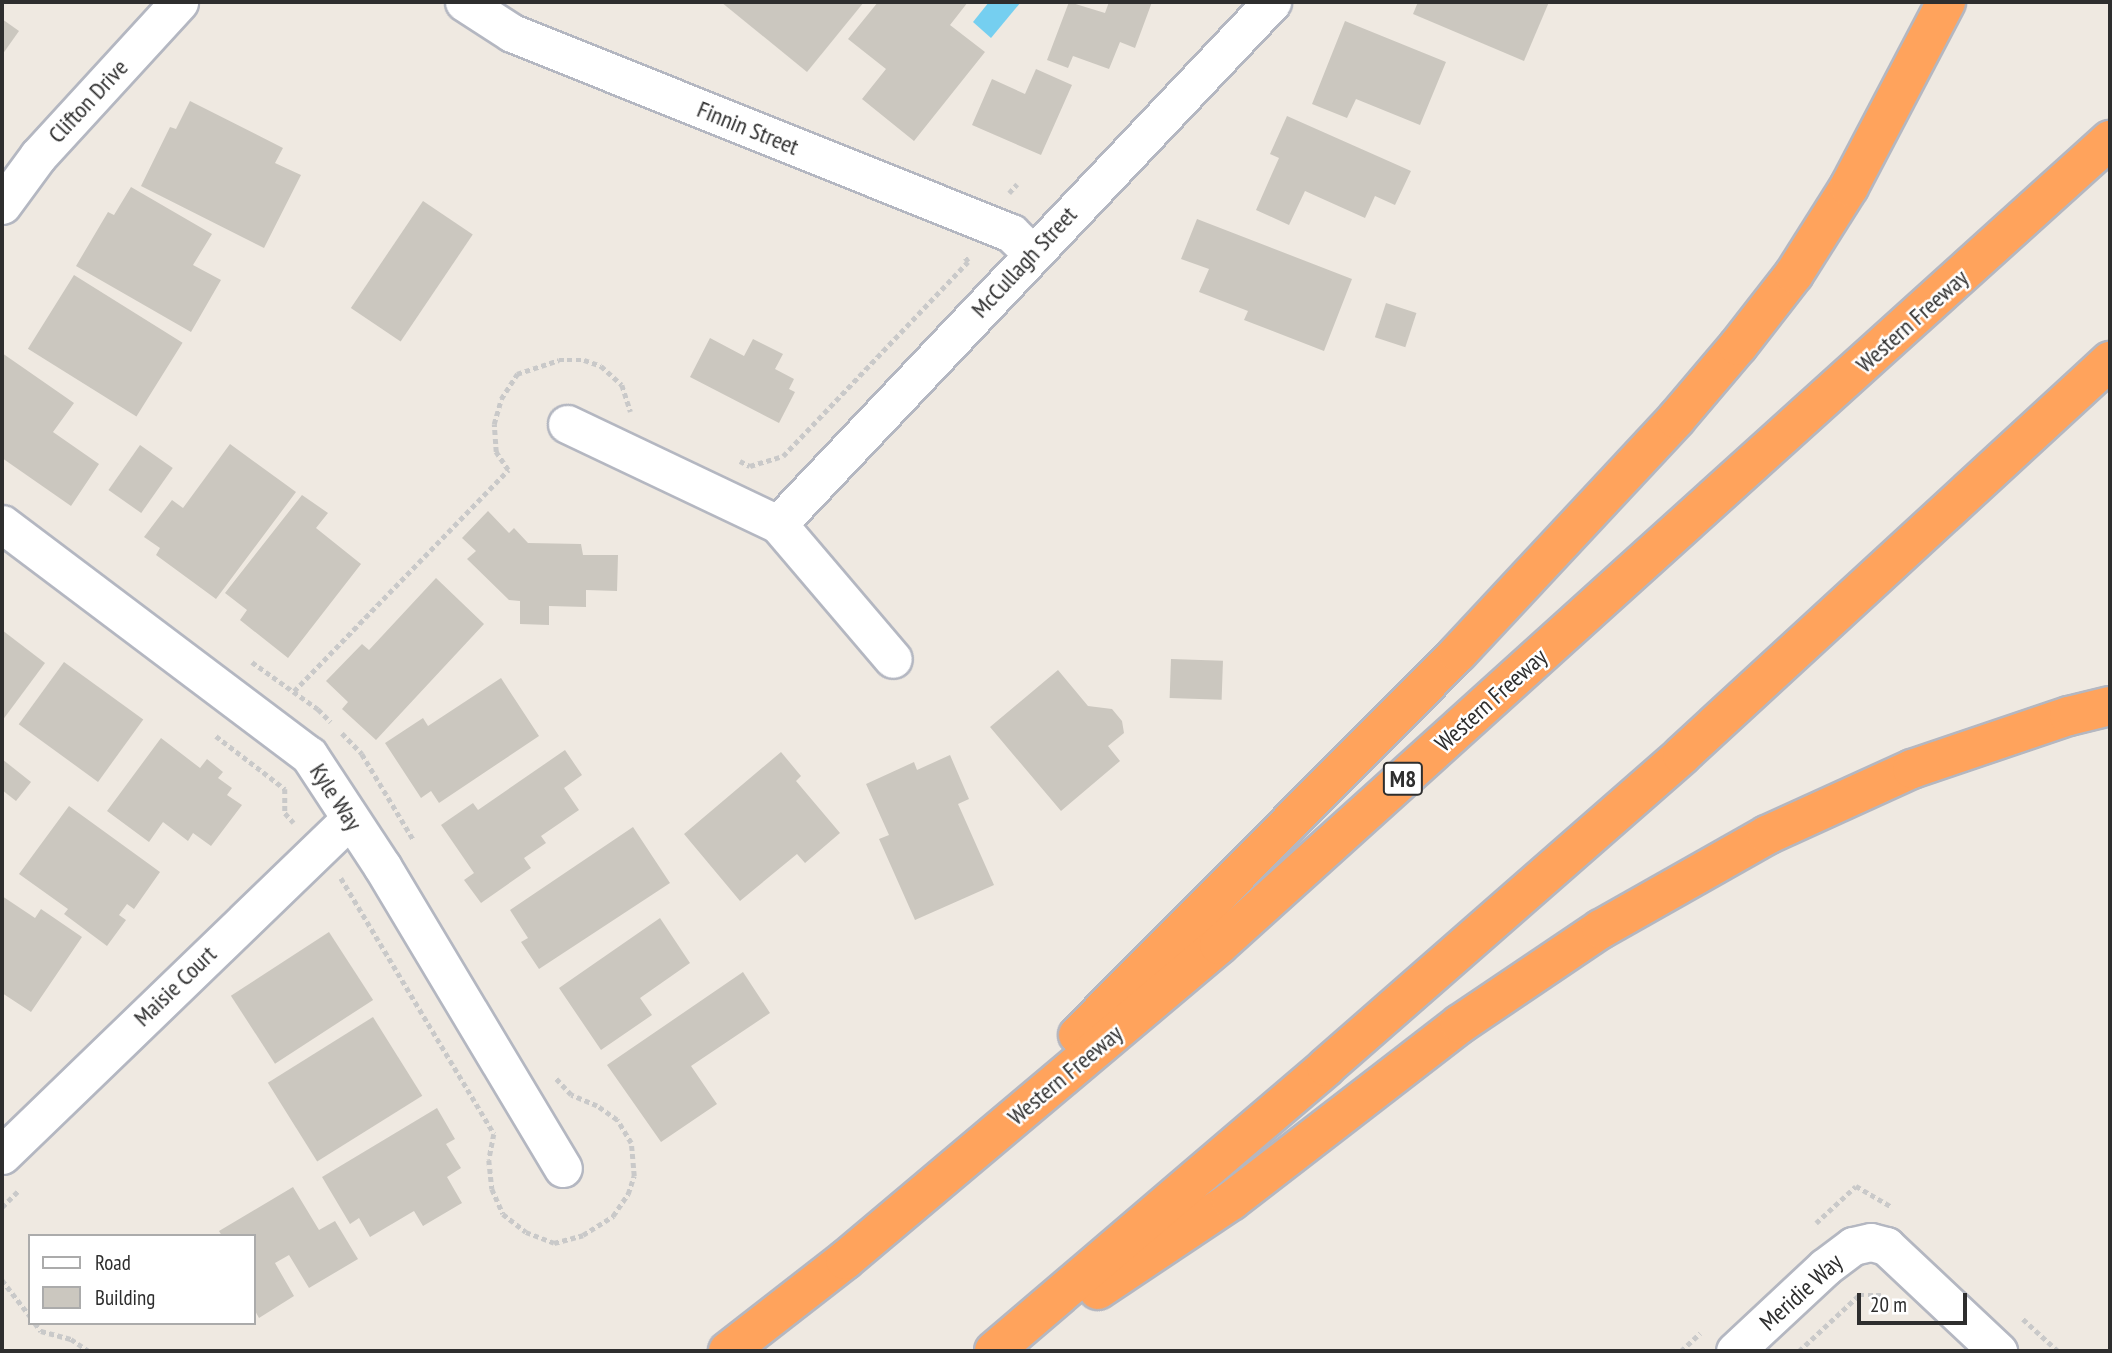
<!DOCTYPE html>
<html>
<head>
<meta charset="utf-8">
<style>
  body { margin:0 }
  #map { position:relative; width:2112px; height:1353px; overflow:hidden; background:#efe9e1; font-family:"PT Sans Narrow",sans-serif }
  div>[style] { position:absolute }
  .water>* { inset:0; background:#75cff0 }
  .building>* { inset:0; background:#cbc7bf; transform-origin:0 0 }
  .path>* { height:4.5px; margin-top:-2.25px; transform-origin:0; background:repeating-linear-gradient(90deg,#c9c9c9 0 5px,transparent 0 8.5px) }
  .roads { filter:drop-shadow(2px 0 #b4b7c1) drop-shadow(-2px 0 #b4b7c1) drop-shadow(0 2px #b4b7c1) drop-shadow(0 -2px #b4b7c1) }
  .minor>* { height:37px; margin:-18.5px; padding:0 18.5px; transform-origin:18.5px; border-radius:18.5px; background:#fff }
  .highway>* { height:38px; margin:-19px; padding:0 19px; transform-origin:19px; border-radius:19px; background:#ffa35c }
  span { translate:-50% -50%; white-space:nowrap; text-align:center; line-height:1.15; -webkit-text-stroke:5px #fff; paint-order:stroke }
  .shield-label span { padding:2px 5px; background:#fff; border:2px solid; border-radius:5px; -webkit-text-stroke-width:0 }
  .shield-label { font-size:23px; color:#2e2e2e; font-weight:700 }
  .street-label { font-size:24px; color:#2e2e2e }
  .frame { position:absolute; inset:0; border:4px solid #2e2e2e; pointer-events:none }
  .legend { position:absolute; left:28px; top:1234px; width:228px; height:91px; box-sizing:border-box; background:#fff; border:2px solid #ababab; margin:0; padding:9px 12px; list-style:none; font-size:21px; color:#2e2e2e }
  .legend li { display:flex; align-items:center; gap:14px; height:35px }
  .legend b { width:35px; border:2px solid #ababab }
  .scale { position:absolute; left:1857px; top:1293px; width:110px; height:32px; box-sizing:border-box; border:4px solid #2e2e2e; border-top:0; padding-left:9px; font-size:21px; line-height:24px; white-space:nowrap; color:#2e2e2e; -webkit-text-stroke:5px #fff; paint-order:stroke }
</style>
</head>
<body>
<div id="map">
  <div class="water">
    <i style="clip-path:polygon(989px 2px,1021px 2px,991px 38px,973px 22px)"></i>
  </div>
  <div class="building">
    <i style="clip-path:polygon(721px 2px,864px 2px,807px 72px)"></i>
    <i style="clip-path:polygon(878px 2px,968px 2px,950px 25px,985px 52px,914px 141px,862px 99px,886px 69px,848px 39px)"></i>
    <i style="clip-path:polygon(1069px 2px,1105px 13px,1109px 2px,1152px 2px,1135px 48px,1120px 42px,1109px 69px,1073px 56px,1068px 68px,1047px 60px)"></i>
    <i style="clip-path:polygon(1418px 2px,1549px 2px,1524px 61px,1413px 14px)"></i>
    <i style="clip-path:polygon(2px 19px,19px 31px,2px 55px)"></i>
    <i style="clip-path:polygon(1345px 21px,1446px 62px,1420px 125px,1356px 99px,1347px 118px,1312px 104px)"></i>
    <i style="clip-path:polygon(1036px 69px,1072px 85px,1041px 155px,972px 125px,992px 79px,1025px 94px)"></i>
    <i style="clip-path:polygon(190px 101px,283px 148px,275px 163px,301px 175px,264px 248px,141px 186px,170px 127px,176px 129px)"></i>
    <i style="clip-path:polygon(1287px 116px,1411px 171px,1395px 205px,1375px 196px,1365px 218px,1305px 191px,1289px 225px,1256px 210px,1279px 158px,1270px 154px)"></i>
    <i style="clip-path:polygon(131px 187px,212px 234px,193px 265px,221px 280px,191px 332px,76px 266px,108px 212px,114px 215px)"></i>
    <i style="left:423px;top:201px;width:60px;height:129px;rotate:34deg"></i>
    <i style="clip-path:polygon(1197px 219px,1352px 279px,1324px 351px,1244px 320px,1248px 311px,1199px 292px,1209px 269px,1181px 259px)"></i>
    <i style="left:74px;top:275px;width:128px;height:87px;rotate:32deg"></i>
    <i style="left:1386px;top:303px;width:32px;height:36px;rotate:18deg"></i>
    <i style="clip-path:polygon(710px 338px,744px 356px,753px 339px,783px 354px,775px 369px,794px 379px,789px 389px,795px 392px,779px 423px,690px 377px)"></i>
    <i style="clip-path:polygon(2px 353px,74px 403px,53px 432px,99px 464px,71px 506px,2px 458px)"></i>
    <i style="clip-path:polygon(230px 444px,296px 492px,216px 599px,156px 555px,160px 548px,144px 537px,172px 500px,183px 508px)"></i>
    <i style="left:140px;top:445px;width:40px;height:55px;rotate:35deg"></i>
    <i style="clip-path:polygon(302px 495px,328px 513px,316px 528px,361px 564px,288px 658px,240px 620px,247px 610px,225px 593px)"></i>
    <i style="clip-path:polygon(488px 511px,509px 533px,514px 528px,528px 543px,581px 544px,583px 555px,618px 555px,617px 591px,586px 590px,586px 607px,549px 606px,549px 625px,520px 624px,520px 601px,509px 600px,467px 559px,476px 551px,462px 538px)"></i>
    <i style="clip-path:polygon(436px 578px,484px 624px,376px 740px,342px 709px,348px 702px,326px 681px,362px 644px,369px 650px)"></i>
    <i style="clip-path:polygon(2px 630px,45px 663px,2px 721px)"></i>
    <i style="left:1171px;top:659px;width:52px;height:39px;rotate:2deg"></i>
    <i style="left:64px;top:662px;width:98px;height:77px;rotate:36deg"></i>
    <i style="clip-path:polygon(1058px 670px,1088px 706px,1112px 709px,1122px 721px,1124px 733px,1108px 746px,1120px 761px,1061px 811px,990px 727px)"></i>
    <i style="clip-path:polygon(501px 678px,539px 736px,439px 803px,431px 791px,421px 798px,385px 743px,423px 718px,428px 726px)"></i>
    <i style="clip-path:polygon(161px 738px,200px 768px,207px 759px,223px 772px,218px 778px,232px 788px,227px 795px,242px 805px,211px 846px,193px 833px,188px 841px,163px 822px,149px 842px,107px 811px)"></i>
    <i style="clip-path:polygon(565px 750px,582px 775px,564px 788px,579px 810px,541px 836px,546px 843px,524px 858px,531px 868px,481px 903px,464px 880px,474px 873px,441px 825px,473px 803px,478px 810px)"></i>
    <i style="clip-path:polygon(781px 752px,801px 776px,796px 781px,840px 833px,805px 863px,797px 854px,740px 901px,684px 834px)"></i>
    <i style="clip-path:polygon(950px 755px,969px 799px,958px 804px,994px 885px,915px 920px,879px 839px,889px 835px,866px 784px,914px 762px,917px 770px)"></i>
    <i style="clip-path:polygon(2px 759px,31px 782px,16px 801px,2px 790px)"></i>
    <i style="clip-path:polygon(69px 806px,160px 872px,134px 909px,127px 904px,119px 915px,126px 920px,107px 946px,64px 914px,68px 909px,19px 874px)"></i>
    <i style="clip-path:polygon(633px 827px,670px 883px,539px 969px,521px 942px,528px 938px,510px 910px)"></i>
    <i style="clip-path:polygon(2px 896px,35px 918px,41px 909px,82px 937px,31px 1012px,2px 993px)"></i>
    <i style="clip-path:polygon(660px 918px,690px 963px,640px 998px,652px 1015px,601px 1050px,559px 988px)"></i>
    <i style="left:329px;top:932px;width:81px;height:117px;rotate:57deg"></i>
    <i style="clip-path:polygon(743px 972px,770px 1013px,691px 1066px,717px 1104px,661px 1142px,607px 1065px)"></i>
    <i style="left:373px;top:1017px;width:93px;height:124px;rotate:58deg"></i>
    <i style="clip-path:polygon(437px 1108px,455px 1139px,446px 1144px,461px 1168px,447px 1177px,462px 1203px,423px 1226px,414px 1211px,370px 1237px,359px 1218px,350px 1224px,322px 1177px)"></i>
    <i style="clip-path:polygon(293px 1187px,319px 1230px,335px 1221px,358px 1259px,309px 1288px,289px 1255px,275px 1263px,294px 1296px,259px 1318px,254px 1309px,254px 1236px,222px 1236px,219px 1231px)"></i>
  </div>
  <div class="path">
    <i style="left:1009px;top:193px;width:12px;rotate:-48deg"></i>
    <i style="left:740px;top:461px;width:11px;rotate:27deg"></i>
    <i style="left:750px;top:466px;width:34px;rotate:-17deg"></i>
    <i style="left:783px;top:456px;width:268px;rotate:-46.4deg"></i>
    <i style="left:968px;top:262px;width:7px;rotate:-124deg"></i>
    <i style="left:252px;top:662px;width:81px;rotate:35.5deg"></i>
    <i style="left:318px;top:709px;width:18px;rotate:45deg"></i>
    <i style="left:294px;top:691px;width:308px;rotate:-45.9deg"></i>
    <i style="left:508px;top:470px;width:22px;rotate:-124deg"></i>
    <i style="left:496px;top:452px;width:28px;rotate:-94deg"></i>
    <i style="left:494px;top:424px;width:26px;rotate:-74deg"></i>
    <i style="left:501px;top:399px;width:30px;rotate:-57deg"></i>
    <i style="left:517px;top:374px;width:44px;rotate:-18.4deg"></i>
    <i style="left:559px;top:360px;width:25px"></i>
    <i style="left:584px;top:360px;width:18px;rotate:19deg"></i>
    <i style="left:601px;top:366px;width:28px;rotate:42deg"></i>
    <i style="left:622px;top:385px;width:28px;rotate:72deg"></i>
    <i style="left:342px;top:733px;width:29px;rotate:46deg"></i>
    <i style="left:362px;top:754px;width:99px;rotate:59deg"></i>
    <i style="left:216px;top:736px;width:87px;rotate:37.5deg"></i>
    <i style="left:285px;top:789px;width:24px;rotate:90deg"></i>
    <i style="left:285px;top:813px;width:13px;rotate:48deg"></i>
    <i style="left:341px;top:878px;width:298px;rotate:59.1deg"></i>
    <i style="left:494px;top:1134px;width:26px;rotate:101deg"></i>
    <i style="left:489px;top:1160px;width:29px;rotate:84deg"></i>
    <i style="left:492px;top:1189px;width:27px;rotate:66deg"></i>
    <i style="left:503px;top:1214px;width:29px;rotate:38deg"></i>
    <i style="left:526px;top:1232px;width:30px;rotate:21deg"></i>
    <i style="left:554px;top:1243px;width:30px;rotate:-15deg"></i>
    <i style="left:583px;top:1235px;width:36px;rotate:-32deg"></i>
    <i style="left:613px;top:1216px;width:27px;rotate:-56deg"></i>
    <i style="left:628px;top:1194px;width:19px;rotate:-72deg"></i>
    <i style="left:634px;top:1176px;width:33px;rotate:-95deg"></i>
    <i style="left:631px;top:1143px;width:27px;rotate:-121deg"></i>
    <i style="left:617px;top:1120px;width:24px;rotate:-145deg"></i>
    <i style="left:597px;top:1106px;width:28px;rotate:-157deg"></i>
    <i style="left:571px;top:1095px;width:23px;rotate:-133deg"></i>
    <i style="left:2px;top:1207px;width:24px;rotate:-45deg"></i>
    <i style="left:1816px;top:1223px;width:54px;rotate:-42.8deg"></i>
    <i style="left:1856px;top:1186px;width:42px;rotate:30.3deg"></i>
    <i style="left:2px;top:1280px;width:46px;rotate:52.1deg"></i>
    <i style="left:2023px;top:1319px;width:47px;rotate:42.4deg"></i>
    <i style="left:35px;top:1323px;width:10px;rotate:53deg"></i>
    <i style="left:41px;top:1331px;width:31px;rotate:15deg"></i>
    <i style="left:71px;top:1339px;width:22px;rotate:34deg"></i>
    <i style="left:1681px;top:1351px;width:26px;rotate:-43deg"></i>
    <i style="left:1799px;top:1351px;width:82px;rotate:-43deg"></i>
    <i style="left:1859px;top:1295px;width:25px"></i>
  </div>
  <div class="roads">
    <div class="minor">
      <i style="left:464px;top:2px;width:57px;rotate:32.9deg"></i>
      <i style="left:512px;top:33px;width:538px;rotate:21.84deg"></i>
      <i style="left:1011px;top:233px;width:29px;rotate:44deg"></i>
      <i style="left:2px;top:205px;width:61px;rotate:-53.7deg"></i>
      <i style="left:38px;top:156px;width:209px;rotate:-47.5deg"></i>
      <i style="left:567px;top:424px;width:233px;rotate:25.4deg"></i>
      <i style="left:778px;top:524px;width:177px;rotate:49.6deg"></i>
      <i style="left:2px;top:524px;width:384px;rotate:37deg"></i>
      <i style="left:309px;top:755px;width:133px;rotate:56.7deg"></i>
      <i style="left:382px;top:866px;width:352px;rotate:59.1deg"></i>
      <i style="left:778px;top:524px;width:719px;rotate:-46.58deg"></i>
      <i style="left:2px;top:1155px;width:484px;rotate:-44deg"></i>
      <i style="left:1735px;top:1351px;width:123px;rotate:-43deg"></i>
      <i style="left:1825px;top:1267px;width:35px;rotate:-37deg"></i>
      <i style="left:1853px;top:1246px;width:18px;rotate:-13deg"></i>
      <i style="left:1871px;top:1242px;width:16px;rotate:15deg"></i>
      <i style="left:1886px;top:1246px;width:154px;rotate:43.2deg"></i>
    </div>
    <div class="highway">
      <i style="left:1078px;top:1035px;width:539px;rotate:-45.15deg"></i>
      <i style="left:1458px;top:653px;width:320px;rotate:-47deg"></i>
      <i style="left:1676px;top:419px;width:96px;rotate:-49.7deg"></i>
      <i style="left:1738px;top:346px;width:91px;rotate:-52.1deg"></i>
      <i style="left:1794px;top:274px;width:103px;rotate:-57.7deg"></i>
      <i style="left:1849px;top:187px;width:209px;rotate:-62.3deg"></i>
      <i style="left:1098px;top:1290px;width:160px;rotate:-33.8deg"></i>
      <i style="left:1231px;top:1201px;width:289px;rotate:-37.7deg"></i>
      <i style="left:1460px;top:1024px;width:170px;rotate:-34deg"></i>
      <i style="left:1601px;top:929px;width:191px;rotate:-29.5deg"></i>
      <i style="left:1767px;top:835px;width:159px;rotate:-24.5deg"></i>
      <i style="left:1912px;top:769px;width:166px;rotate:-18.7deg"></i>
      <i style="left:2069px;top:716px;width:42px;rotate:-13.7deg"></i>
      <i style="left:728px;top:1351px;width:148px;rotate:-37.9deg"></i>
      <i style="left:845px;top:1260px;width:489px;rotate:-40.1deg"></i>
      <i style="left:1219px;top:945px;width:1201px;rotate:-42.1deg"></i>
      <i style="left:994px;top:1351px;width:437px;rotate:-40.5deg"></i>
      <i style="left:1326px;top:1067px;width:473px;rotate:-41.2deg"></i>
      <i style="left:1682px;top:755px;width:582px;rotate:-42.63deg"></i>
    </div>
  </div>
  <div class="shield-label">
    <span style="left:1403px;top:779px">M8</span>
  </div>
  <div class="street-label">
    <span style="left:88px;top:101px;rotate:-47deg">Clifton Drive</span>
    <span style="left:748px;top:128px;rotate:22deg">Finnin Street</span>
    <span style="left:1024px;top:262px;rotate:-47deg">McCullagh Street</span>
    <span style="left:1912px;top:321px;rotate:-42deg">Western Freeway</span>
    <span style="left:1491px;top:700px;rotate:-42deg">Western Freeway</span>
    <span style="left:336px;top:797px;rotate:57deg">Kyle Way</span>
    <span style="left:175px;top:986px;rotate:-44deg">Maisie Court</span>
    <span style="left:1065px;top:1075px;rotate:-40deg">Western Freeway</span>
    <span style="left:1801px;top:1292px;rotate:-42deg">Meridie Way</span>
  </div>
  <div class="frame"></div>
  <ul class="legend">
  <li><b style="height:9px;background:#fff"></b>Road</li>
  <li><b style="height:19px;background:#cbc7bf"></b>Building</li>
  </ul>
  <div class="scale">20 m</div>
</div>
</body>
</html>
